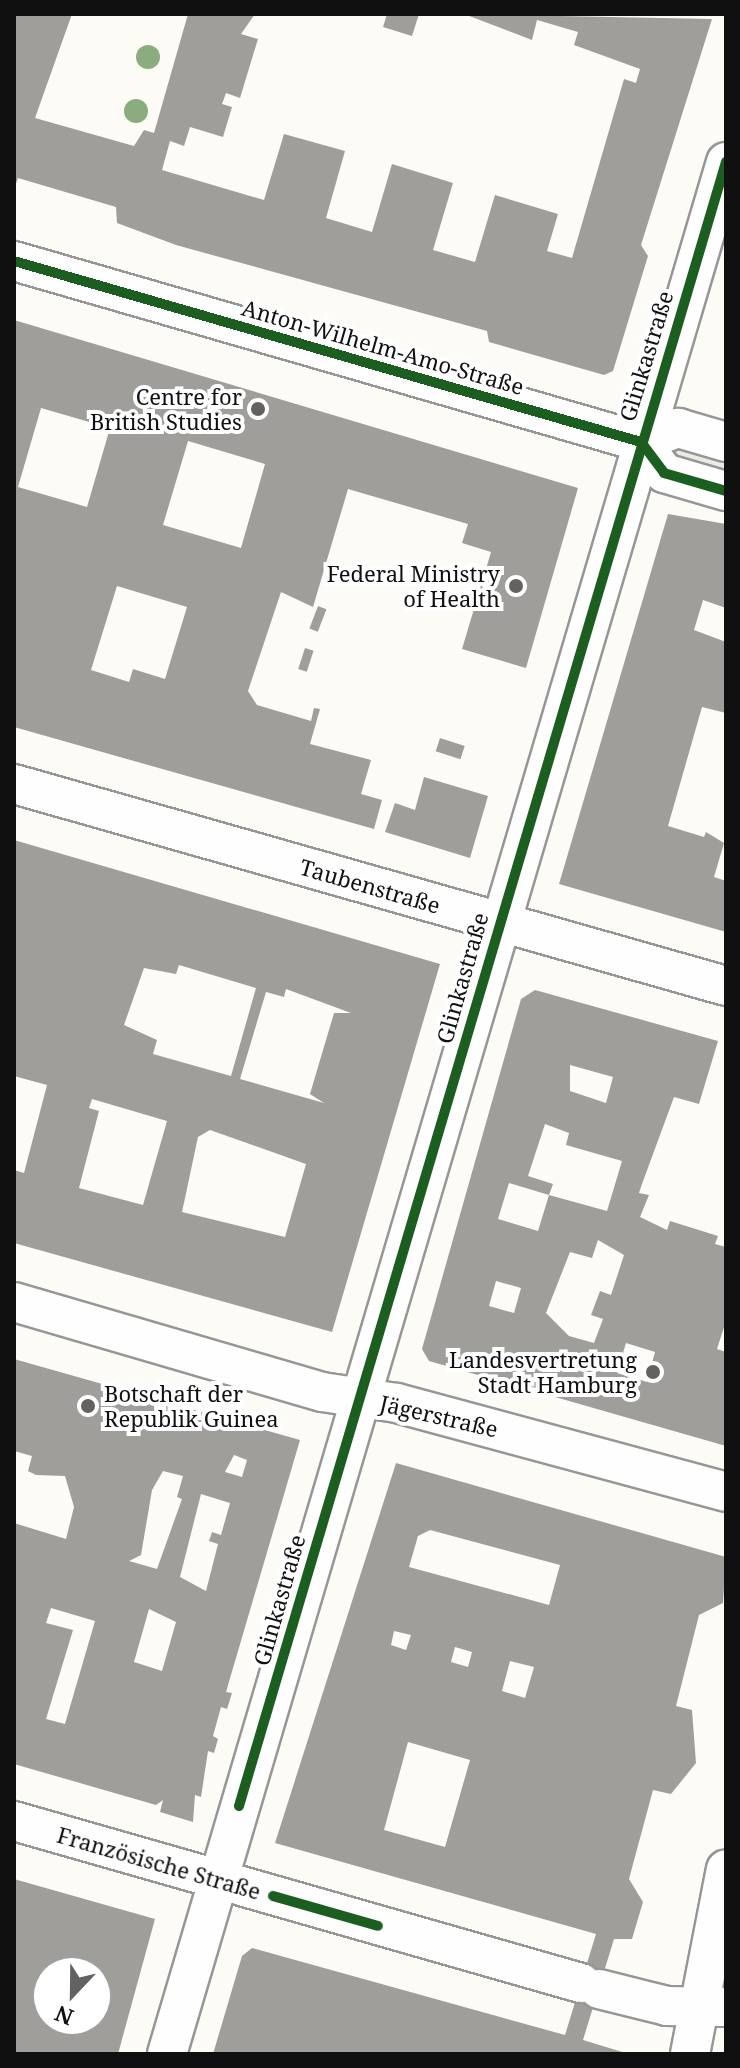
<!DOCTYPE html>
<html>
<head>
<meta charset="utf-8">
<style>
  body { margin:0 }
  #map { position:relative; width:740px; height:2068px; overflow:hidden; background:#fcfbf6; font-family:"Noto Serif",serif }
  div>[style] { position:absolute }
  .plaza>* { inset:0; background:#edeae1 }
  .building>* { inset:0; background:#a09e9b; transform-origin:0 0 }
  .roads { filter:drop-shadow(2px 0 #969694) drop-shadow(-2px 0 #969694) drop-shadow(0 2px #969694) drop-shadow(0 -2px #969694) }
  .minor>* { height:38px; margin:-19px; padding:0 19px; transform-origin:19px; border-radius:19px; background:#fffefe }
  .cycleway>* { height:10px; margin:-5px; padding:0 5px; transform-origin:5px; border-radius:5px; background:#1b5e20 }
  .trees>* { width:24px; height:24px; margin:-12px; border-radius:50%; background:#8aac7e }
  .dots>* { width:22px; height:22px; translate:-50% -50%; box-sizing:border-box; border:4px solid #fff; border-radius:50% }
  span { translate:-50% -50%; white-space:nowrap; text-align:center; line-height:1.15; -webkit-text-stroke:8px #fff; paint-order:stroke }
  .street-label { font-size:22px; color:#101010 }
  .poi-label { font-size:22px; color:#101010 }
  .right { translate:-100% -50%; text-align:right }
  .left { translate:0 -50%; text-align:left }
  .frame { position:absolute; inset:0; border:16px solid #101010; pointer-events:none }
  .north { position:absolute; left:32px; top:1956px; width:80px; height:80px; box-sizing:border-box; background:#fff; border:2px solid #9f9f9f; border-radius:50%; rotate:202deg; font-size:22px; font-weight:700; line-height:32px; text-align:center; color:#101010 }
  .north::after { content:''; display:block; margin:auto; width:28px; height:36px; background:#636260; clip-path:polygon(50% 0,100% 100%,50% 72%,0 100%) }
</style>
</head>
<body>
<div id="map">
  <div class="plaza">
    <i style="clip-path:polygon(669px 447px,726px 451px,726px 482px,667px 453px)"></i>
  </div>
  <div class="building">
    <i style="clip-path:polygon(14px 14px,72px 14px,35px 118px,134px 146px,144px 130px,154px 133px,188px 14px,255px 14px,241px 34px,258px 39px,240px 98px,226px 93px,222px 104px,232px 107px,223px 137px,190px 127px,184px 146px,170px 141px,162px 170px,264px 200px,284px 134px,345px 151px,326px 218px,372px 232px,392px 164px,453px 183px,433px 250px,475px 262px,495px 195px,558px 214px,547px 251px,572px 258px,624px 79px,636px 83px,640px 69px,574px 45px,578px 32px,537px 20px,532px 40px,464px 14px,712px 19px,641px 245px,648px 256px,613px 371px,604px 375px,489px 342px,487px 331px,176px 245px,117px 223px,116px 207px,18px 178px,14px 189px)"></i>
    <i style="clip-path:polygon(387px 14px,419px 14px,412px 36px,383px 27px)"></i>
    <i style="clip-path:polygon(evenodd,14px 320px,578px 488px,526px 668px,462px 649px,491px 552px,462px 543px,468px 524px,348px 489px,313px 607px,281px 592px,248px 691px,257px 705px,311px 721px,314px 708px,320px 709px,310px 744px,371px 760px,361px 794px,382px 800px,374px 829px,14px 727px,14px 320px,41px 408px,110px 428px,87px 507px,18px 487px,41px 408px,14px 320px,188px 441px,265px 464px,241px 548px,163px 525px,188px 441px,14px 320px,117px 586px,187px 607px,165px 679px,133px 669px,129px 682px,91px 670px,117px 586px)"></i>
    <i style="clip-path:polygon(668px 514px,726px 524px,726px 608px,703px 600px,694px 630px,726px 642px,726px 713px,702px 707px,668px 826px,704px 837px,706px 832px,724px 843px,714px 877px,726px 881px,726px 932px,559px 884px)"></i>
    <i style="left:318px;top:606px;width:9px;height:24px;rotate:21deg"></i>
    <i style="left:305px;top:648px;width:9px;height:22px;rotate:18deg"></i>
    <i style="left:440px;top:738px;width:26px;height:14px;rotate:18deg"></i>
    <i style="clip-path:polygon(424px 777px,488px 796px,470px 858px,385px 832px,395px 803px,415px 810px)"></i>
    <i style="clip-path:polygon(evenodd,14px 840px,440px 964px,332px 1332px,14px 1243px,14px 1170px,24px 1173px,47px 1085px,14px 1076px,14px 840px,179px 965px,256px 988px,231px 1076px,153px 1054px,157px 1040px,124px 1025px,144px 968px,176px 974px,179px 965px,14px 840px,286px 989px,351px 1013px,334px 1013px,310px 1094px,324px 1103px,240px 1079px,266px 992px,284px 997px,286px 989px,14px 840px,92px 1099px,167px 1121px,143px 1205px,79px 1188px,99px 1111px,89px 1108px,92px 1099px,14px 840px,210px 1130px,306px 1164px,285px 1237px,182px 1212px,198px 1137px,210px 1130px)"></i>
    <i style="clip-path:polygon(evenodd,535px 990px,718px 1041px,699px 1104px,674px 1097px,642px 1184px,639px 1193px,649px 1195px,640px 1217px,667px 1230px,670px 1221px,718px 1236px,715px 1244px,726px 1247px,726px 1321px,717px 1349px,726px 1352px,726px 1446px,429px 1361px,422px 1349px,521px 999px,535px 990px,570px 1065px,613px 1077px,606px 1103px,570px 1091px,570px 1065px,535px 990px,545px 1124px,569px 1133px,566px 1145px,622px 1161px,607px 1211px,549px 1195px,553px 1184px,528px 1176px,545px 1124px,535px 990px,509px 1183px,549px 1195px,538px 1231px,498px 1219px,509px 1183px,535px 990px,598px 1240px,624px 1255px,611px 1295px,600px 1291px,591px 1315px,603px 1319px,594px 1343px,569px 1336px,546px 1313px,570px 1252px,592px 1258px,598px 1240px,535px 990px,496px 1281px,521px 1288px,514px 1313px,489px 1306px,496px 1281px,535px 990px,626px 1343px,655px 1352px,647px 1382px,617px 1373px,626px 1343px)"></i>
    <i style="clip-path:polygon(evenodd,14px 1359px,300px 1440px,226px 1692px,232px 1693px,227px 1709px,221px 1707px,213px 1736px,218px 1739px,214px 1753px,208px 1751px,201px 1797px,195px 1795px,193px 1822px,160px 1812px,163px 1800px,156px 1805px,14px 1764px,14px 1523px,66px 1539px,74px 1507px,65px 1476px,36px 1475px,28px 1471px,32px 1456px,14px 1451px,14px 1359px,234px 1455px,247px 1460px,242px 1477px,225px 1472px,234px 1455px,14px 1359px,163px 1471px,183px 1476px,177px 1497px,182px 1499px,157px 1569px,129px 1561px,141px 1555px,152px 1490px,163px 1471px,14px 1359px,201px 1494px,230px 1503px,221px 1535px,212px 1532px,209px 1541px,218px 1544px,206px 1591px,180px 1577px,201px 1494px,14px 1359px,51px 1608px,95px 1621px,65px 1724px,46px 1719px,73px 1630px,46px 1623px,51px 1608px,14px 1359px,149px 1609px,176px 1622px,162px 1671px,134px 1662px,149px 1609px)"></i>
    <i style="clip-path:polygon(evenodd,396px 1463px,726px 1557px,723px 1603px,699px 1615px,676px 1706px,692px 1710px,696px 1763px,671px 1794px,653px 1790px,629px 1879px,643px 1902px,632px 1939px,614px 1939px,583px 2040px,629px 2054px,213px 2054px,242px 1956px,252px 1948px,565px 2035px,596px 1934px,275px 1843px,396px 1463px,430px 1530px,560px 1565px,549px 1605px,409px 1567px,418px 1536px,430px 1530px,396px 1463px,394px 1631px,411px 1635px,406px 1650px,391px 1645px,394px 1631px,396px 1463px,455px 1647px,472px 1652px,468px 1667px,451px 1662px,455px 1647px,396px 1463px,510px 1661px,534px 1667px,525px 1698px,502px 1691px,510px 1661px,396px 1463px,408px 1742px,470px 1760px,445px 1847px,384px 1830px,408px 1742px)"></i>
    <i style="clip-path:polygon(evenodd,14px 1879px,155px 1919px,118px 2054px,14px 2054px,14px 1879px,48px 1972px,96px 1972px,96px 2020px,48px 2020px,48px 1972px)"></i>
  </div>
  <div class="roads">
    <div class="minor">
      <i style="left:14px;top:261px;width:653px;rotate:16.1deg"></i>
      <i style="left:641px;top:442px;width:39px;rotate:53deg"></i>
      <i style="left:664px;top:473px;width:65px;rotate:16.2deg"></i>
      <i style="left:641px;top:442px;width:40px;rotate:-21deg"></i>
      <i style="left:678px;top:428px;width:50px;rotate:16.3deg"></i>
      <i style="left:14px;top:784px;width:740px;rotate:15.84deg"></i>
      <i style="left:14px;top:1302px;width:321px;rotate:16.3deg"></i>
      <i style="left:322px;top:1392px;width:76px;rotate:8.3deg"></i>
      <i style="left:397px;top:1403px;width:341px;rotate:15.1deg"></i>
      <i style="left:14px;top:1821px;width:590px;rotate:15.95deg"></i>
      <i style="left:599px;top:1989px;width:70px;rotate:14deg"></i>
      <i style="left:667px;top:2006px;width:55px;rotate:1deg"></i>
      <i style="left:167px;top:2054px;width:1973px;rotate:-73.54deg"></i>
      <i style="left:690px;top:2054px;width:188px;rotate:-79deg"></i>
    </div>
  </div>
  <div class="cycleway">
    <i style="left:14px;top:261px;width:653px;rotate:16.1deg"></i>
    <i style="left:641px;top:442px;width:39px;rotate:53deg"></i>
    <i style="left:664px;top:473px;width:65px;rotate:16.2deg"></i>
    <i style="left:239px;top:1806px;width:1715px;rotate:-73.5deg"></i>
    <i style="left:273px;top:1896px;width:109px;rotate:15.9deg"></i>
  </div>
  <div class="trees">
    <i style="left:148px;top:57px"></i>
    <i style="left:136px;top:111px"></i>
  </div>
  <div class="dots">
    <i style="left:258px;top:409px;background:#636260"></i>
    <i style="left:516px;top:586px;background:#636260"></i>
    <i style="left:653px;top:1372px;background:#636260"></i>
    <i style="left:88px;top:1406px;background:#636260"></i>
  </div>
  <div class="street-label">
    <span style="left:383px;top:347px;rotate:16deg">Anton-Wilhelm-Amo-Straße</span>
    <span style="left:646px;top:356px;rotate:-73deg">Glinkastraße</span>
    <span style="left:370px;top:886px;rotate:16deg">Taubenstraße</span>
    <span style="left:462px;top:978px;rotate:-74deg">Glinkastraße</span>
    <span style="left:439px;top:1416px;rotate:13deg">Jägerstraße</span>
    <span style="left:279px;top:1600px;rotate:-74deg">Glinkastraße</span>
    <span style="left:159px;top:1863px;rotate:16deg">Französische Straße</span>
  </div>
  <div class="poi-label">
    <span class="right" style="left:242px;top:409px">Centre for<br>British Studies</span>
    <span class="right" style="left:500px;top:586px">Federal Ministry<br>of Health</span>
    <span class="right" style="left:637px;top:1372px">Landesvertretung<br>Stadt Hamburg</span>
    <span class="left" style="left:104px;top:1406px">Botschaft der<br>Republik Guinea</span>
  </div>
  <div class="frame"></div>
  <div class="north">N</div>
</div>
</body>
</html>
